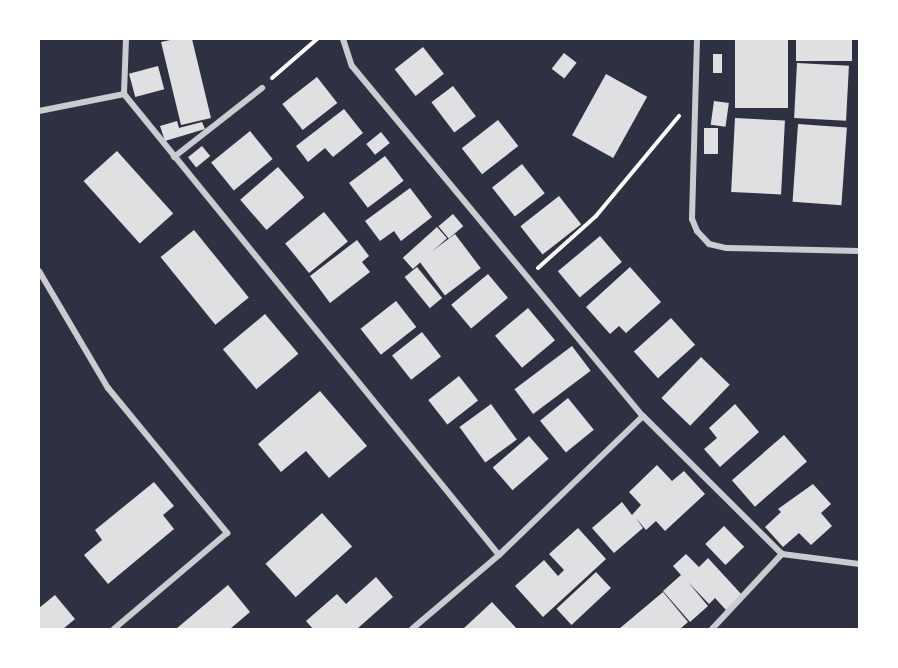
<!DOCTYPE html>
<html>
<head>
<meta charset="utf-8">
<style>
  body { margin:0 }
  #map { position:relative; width:898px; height:668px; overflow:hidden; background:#2d3142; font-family:"Source Sans 3",sans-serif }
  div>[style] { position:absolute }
  .building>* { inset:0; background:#e0e0e3; transform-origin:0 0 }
  .path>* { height:4px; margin:-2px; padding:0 2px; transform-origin:2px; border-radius:2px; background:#fff }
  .minor>* { height:6px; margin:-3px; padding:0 3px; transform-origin:3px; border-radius:3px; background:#caccd0 }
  span { translate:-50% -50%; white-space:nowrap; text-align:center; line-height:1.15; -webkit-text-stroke:6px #fff; paint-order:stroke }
  .frame { position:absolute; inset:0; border:40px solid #fff; pointer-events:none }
</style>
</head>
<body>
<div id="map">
  <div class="building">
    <i style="clip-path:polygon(175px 39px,192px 39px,211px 118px,181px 125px,161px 42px)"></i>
    <i style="left:735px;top:39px;width:53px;height:69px"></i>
    <i style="left:796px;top:39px;width:56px;height:22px"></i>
    <i style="left:423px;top:47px;width:34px;height:36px;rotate:52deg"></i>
    <i style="left:564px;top:53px;width:16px;height:20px;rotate:38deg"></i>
    <i style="left:713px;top:54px;width:9px;height:19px"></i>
    <i style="left:797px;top:63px;width:52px;height:55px;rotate:3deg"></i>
    <i style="left:158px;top:66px;width:24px;height:30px;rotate:75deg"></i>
    <i style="left:606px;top:74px;width:47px;height:70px;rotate:29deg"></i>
    <i style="left:317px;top:77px;width:33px;height:44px;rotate:52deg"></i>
    <i style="left:453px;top:86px;width:38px;height:27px;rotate:53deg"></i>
    <i style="left:714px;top:101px;width:15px;height:24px;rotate:8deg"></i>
    <i style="clip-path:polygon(344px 109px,363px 133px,333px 157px,325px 148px,308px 162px,296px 146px)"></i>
    <i style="left:735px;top:118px;width:50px;height:74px;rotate:3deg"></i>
    <i style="left:498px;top:120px;width:33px;height:46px;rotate:52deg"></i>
    <i style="clip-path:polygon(177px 121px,179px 128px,202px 122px,205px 129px,165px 141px,160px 126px)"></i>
    <i style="left:798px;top:124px;width:49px;height:78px;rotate:4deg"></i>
    <i style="left:704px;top:128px;width:14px;height:26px"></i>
    <i style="left:250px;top:131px;width:36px;height:50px;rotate:51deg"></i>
    <i style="left:381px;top:132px;width:14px;height:19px;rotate:51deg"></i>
    <i style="left:202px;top:146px;width:13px;height:18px;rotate:51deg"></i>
    <i style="left:117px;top:151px;width:84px;height:45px;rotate:48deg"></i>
    <i style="left:385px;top:156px;width:31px;height:45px;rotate:53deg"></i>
    <i style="left:522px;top:164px;width:37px;height:38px;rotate:52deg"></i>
    <i style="left:278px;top:167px;width:40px;height:50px;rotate:49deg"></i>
    <i style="clip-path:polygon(410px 188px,432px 217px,401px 241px,394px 231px,380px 241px,365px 221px)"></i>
    <i style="left:559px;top:196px;width:36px;height:49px;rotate:52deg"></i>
    <i style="left:324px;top:212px;width:38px;height:50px;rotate:51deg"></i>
    <i style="left:453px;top:214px;width:16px;height:19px;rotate:50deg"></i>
    <i style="left:437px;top:227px;width:15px;height:46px;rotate:48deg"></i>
    <i style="left:194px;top:230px;width:87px;height:43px;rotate:51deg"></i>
    <i style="left:455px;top:234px;width:43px;height:45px;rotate:53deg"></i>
    <i style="left:600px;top:236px;width:34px;height:55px;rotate:50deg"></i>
    <i style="clip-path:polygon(357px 240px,369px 256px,362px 262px,370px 272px,330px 303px,310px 276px)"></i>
    <i style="left:417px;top:267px;width:40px;height:16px;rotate:51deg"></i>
    <i style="clip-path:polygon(630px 267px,661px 302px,626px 333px,619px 326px,610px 334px,586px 307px)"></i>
    <i style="left:488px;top:274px;width:31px;height:48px;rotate:50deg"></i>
    <i style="left:396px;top:301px;width:33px;height:45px;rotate:52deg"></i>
    <i style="left:528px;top:308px;width:42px;height:43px;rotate:50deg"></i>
    <i style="left:265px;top:314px;width:52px;height:55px;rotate:50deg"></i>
    <i style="left:671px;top:318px;width:36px;height:50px;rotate:48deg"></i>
    <i style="left:422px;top:332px;width:31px;height:38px;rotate:52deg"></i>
    <i style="left:572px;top:346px;width:31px;height:72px;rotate:53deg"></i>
    <i style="left:701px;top:357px;width:40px;height:57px;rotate:44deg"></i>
    <i style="left:459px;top:376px;width:31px;height:39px;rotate:52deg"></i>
    <i style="clip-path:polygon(320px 391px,367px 446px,329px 478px,306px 451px,281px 472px,258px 444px)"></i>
    <i style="left:568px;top:398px;width:41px;height:36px;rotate:51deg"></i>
    <i style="left:491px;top:404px;width:44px;height:39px;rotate:54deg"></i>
    <i style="clip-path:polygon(735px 404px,759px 432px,720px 467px,704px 449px,717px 438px,709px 428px)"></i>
    <i style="left:784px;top:435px;width:35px;height:69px;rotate:49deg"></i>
    <i style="left:529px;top:436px;width:30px;height:48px;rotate:49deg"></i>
    <i style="clip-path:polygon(657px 465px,672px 481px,684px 471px,705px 494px,665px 531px,656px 521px,646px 530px,636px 518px,643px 528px,614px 553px,592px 528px,622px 502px,632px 515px,641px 505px,629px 492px)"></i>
    <i style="clip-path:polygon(154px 482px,174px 506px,163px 515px,174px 529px,108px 584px,84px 555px,102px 540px,95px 530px)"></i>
    <i style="clip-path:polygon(813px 484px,831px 504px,821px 513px,832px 526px,811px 545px,799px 533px,783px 547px,765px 527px,781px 512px,778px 509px)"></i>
    <i style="left:322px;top:513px;width:45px;height:76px;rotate:48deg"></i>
    <i style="left:724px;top:526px;width:29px;height:26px;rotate:46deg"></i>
    <i style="clip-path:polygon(578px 528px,606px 559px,543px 617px,515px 586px,544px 560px,558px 576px,564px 570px,549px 554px)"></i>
    <i style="clip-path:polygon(686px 554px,699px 567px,708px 558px,742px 595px,726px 610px,715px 598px,709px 604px,688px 582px,708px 606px,690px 622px,663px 591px,681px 575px,673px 566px)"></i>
    <i style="left:596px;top:572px;width:22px;height:54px;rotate:47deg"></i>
    <i style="clip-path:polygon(376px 577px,393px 597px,357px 629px,313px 629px,306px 621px,337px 594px,346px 604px)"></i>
    <i style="clip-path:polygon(228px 585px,250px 612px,230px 629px,176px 629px)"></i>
    <i style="clip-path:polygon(663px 592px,688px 622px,680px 629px,619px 629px)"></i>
    <i style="clip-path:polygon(55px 595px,75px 619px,63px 629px,39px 629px,39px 608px)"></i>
    <i style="clip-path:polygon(492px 602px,517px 629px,463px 629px)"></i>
  </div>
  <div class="path">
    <i style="left:272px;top:78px;width:60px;rotate:-40.9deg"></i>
    <i style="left:538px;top:268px;width:78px;rotate:-41.9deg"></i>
    <i style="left:596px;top:216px;width:130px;rotate:-50.3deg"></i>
  </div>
  <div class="minor">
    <i style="left:126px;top:39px;width:55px;rotate:92.1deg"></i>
    <i style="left:124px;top:94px;width:594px;rotate:50.87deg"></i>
    <i style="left:499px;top:555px;width:114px;rotate:139.6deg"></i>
    <i style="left:343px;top:39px;width:28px;rotate:72deg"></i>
    <i style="left:352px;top:66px;width:455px;rotate:50.3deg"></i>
    <i style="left:643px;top:416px;width:196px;rotate:44.8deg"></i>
    <i style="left:782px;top:554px;width:78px;rotate:7.4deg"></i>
    <i style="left:697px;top:39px;width:180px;rotate:91.6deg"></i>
    <i style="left:692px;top:219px;width:13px;rotate:67deg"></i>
    <i style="left:697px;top:231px;width:18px;rotate:47deg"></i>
    <i style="left:709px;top:244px;width:18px;rotate:13deg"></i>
    <i style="left:727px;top:248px;width:132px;rotate:1.3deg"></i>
    <i style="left:39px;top:111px;width:87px;rotate:-11.3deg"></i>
    <i style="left:174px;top:157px;width:112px;rotate:-38.1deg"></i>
    <i style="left:39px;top:271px;width:136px;rotate:59.5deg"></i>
    <i style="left:108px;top:388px;width:188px;rotate:50.6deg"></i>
    <i style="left:227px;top:533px;width:148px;rotate:139.7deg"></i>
    <i style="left:499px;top:555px;width:200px;rotate:-44deg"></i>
    <i style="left:712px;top:629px;width:103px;rotate:-47deg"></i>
  </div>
  <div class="frame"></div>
</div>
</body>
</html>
